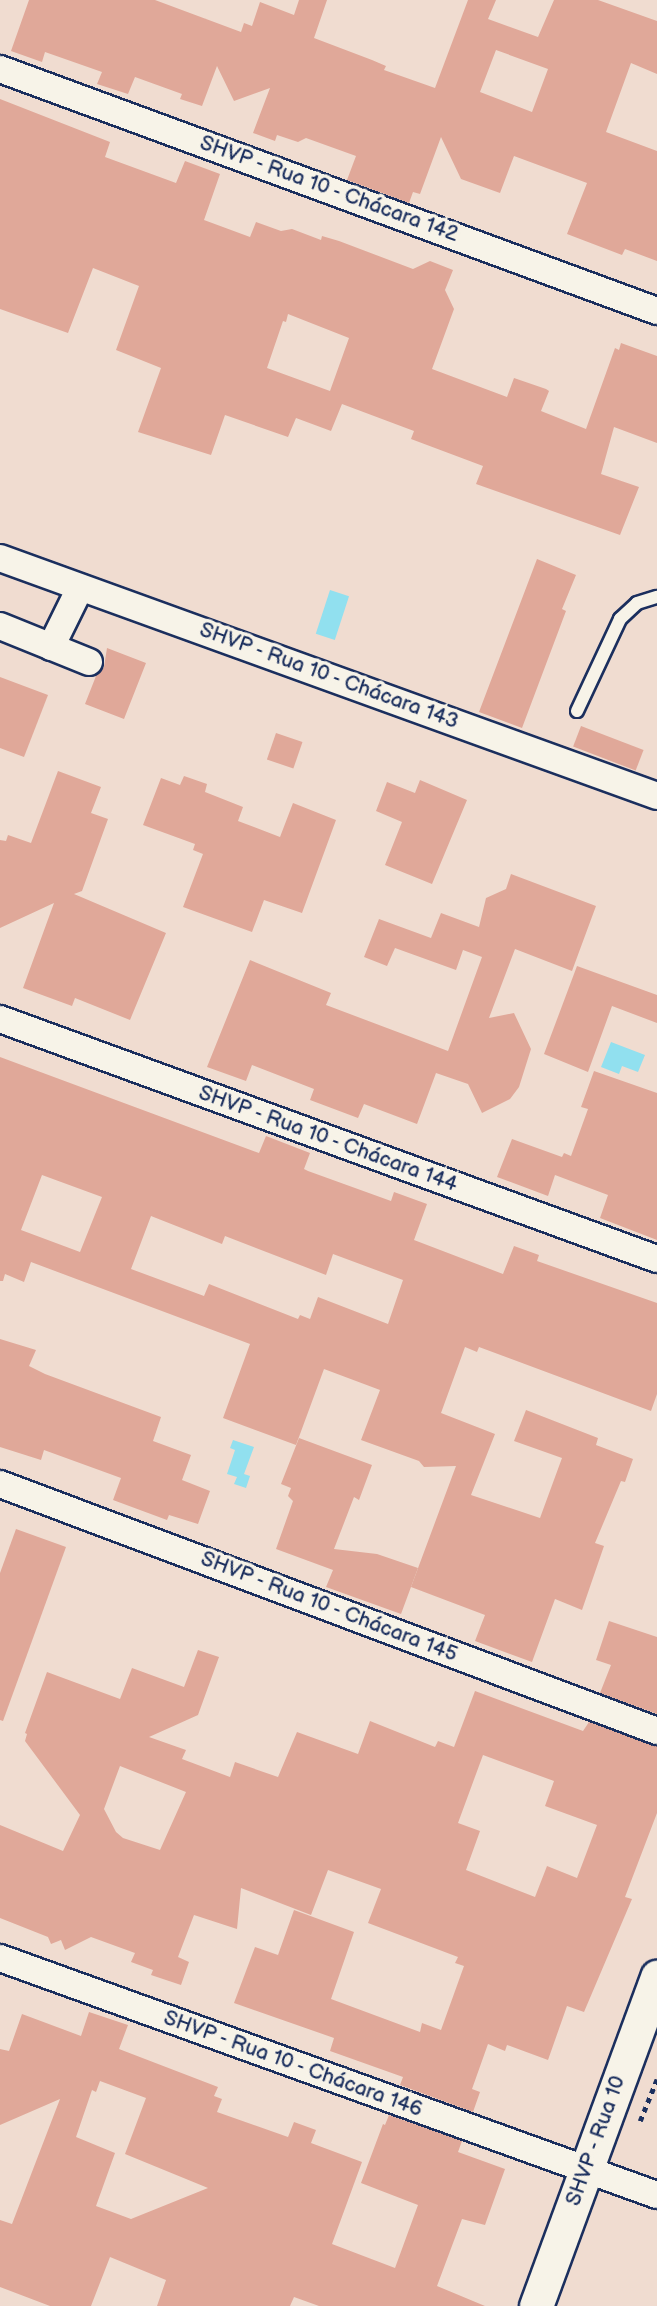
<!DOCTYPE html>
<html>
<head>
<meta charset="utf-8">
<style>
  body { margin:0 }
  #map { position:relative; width:657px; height:2306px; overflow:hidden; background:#f0dcd0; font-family:"Balsamiq Sans",sans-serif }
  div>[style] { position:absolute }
  .water>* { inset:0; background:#91e0ef; transform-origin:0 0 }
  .building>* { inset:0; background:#e0a899; transform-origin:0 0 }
  .path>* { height:4.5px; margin-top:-2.25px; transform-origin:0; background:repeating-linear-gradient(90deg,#1b2f5e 0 5px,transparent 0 10px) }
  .roads { filter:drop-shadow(2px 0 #1b2f5e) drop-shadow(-2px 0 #1b2f5e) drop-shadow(0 2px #1b2f5e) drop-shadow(0 -2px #1b2f5e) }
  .service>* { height:12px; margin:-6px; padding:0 6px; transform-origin:6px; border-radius:6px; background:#f7f3e8 }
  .minor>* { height:26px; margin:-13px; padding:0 13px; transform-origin:13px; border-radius:13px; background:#f7f3e8 }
  .tertiary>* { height:33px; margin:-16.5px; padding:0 16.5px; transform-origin:16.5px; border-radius:16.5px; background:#f7f3e8 }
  span { translate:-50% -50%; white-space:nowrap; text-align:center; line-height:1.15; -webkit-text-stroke:7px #f7f3e8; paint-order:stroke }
  .street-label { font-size:21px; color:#1b2f5e }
</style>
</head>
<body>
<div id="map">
  <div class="water">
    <i style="left:330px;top:590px;width:20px;height:46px;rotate:18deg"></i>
    <i style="clip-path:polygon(611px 1042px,645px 1055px,638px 1072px,622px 1066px,619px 1074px,601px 1067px)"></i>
    <i style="clip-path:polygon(233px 1440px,254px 1447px,244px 1474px,250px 1476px,246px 1488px,234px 1484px,237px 1477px,227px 1474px,235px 1450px,230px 1448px)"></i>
  </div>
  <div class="building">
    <i style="clip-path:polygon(evenodd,29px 0,155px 0,241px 32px,244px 23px,252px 26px,260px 2px,294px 15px,299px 0,327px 0,314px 38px,372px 60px,386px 66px,384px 70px,435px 88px,468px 0,496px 0,488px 19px,538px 37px,554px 0,598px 0,657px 21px,657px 74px,631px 63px,606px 132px,657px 151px,657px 261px,625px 249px,622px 255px,567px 234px,587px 183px,514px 156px,500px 193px,461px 179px,441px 137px,420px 194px,413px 192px,409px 203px,347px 180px,356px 156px,306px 138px,298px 142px,277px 135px,275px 141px,253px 133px,270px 88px,234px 101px,217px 66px,202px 106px,180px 99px,182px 94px,135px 77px,128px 94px,97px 84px,102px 72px,45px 52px,42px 62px,11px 51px,29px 0,496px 50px,548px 69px,532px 112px,480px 92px,496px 50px)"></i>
    <i style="clip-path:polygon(evenodd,0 99px,110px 142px,105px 157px,176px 183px,185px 161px,220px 174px,204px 220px,250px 237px,256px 222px,281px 231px,292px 229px,321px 240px,322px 236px,339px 241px,413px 269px,430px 261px,453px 270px,445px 290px,454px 309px,432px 369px,507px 397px,514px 378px,546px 389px,549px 391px,541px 411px,586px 429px,615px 348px,619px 350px,621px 343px,657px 356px,657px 443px,614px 427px,601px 474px,639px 487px,620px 535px,476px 484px,483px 466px,411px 439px,414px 431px,342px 404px,331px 431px,296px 418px,288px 437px,225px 415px,211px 455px,138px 432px,161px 368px,116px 350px,139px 286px,93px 268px,68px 333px,0 309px,0 99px,288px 314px,349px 338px,330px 391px,267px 368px,283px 321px,286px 322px,288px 314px)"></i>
    <i style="clip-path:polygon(537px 559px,576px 575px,562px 609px,566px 611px,522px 728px,479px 712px)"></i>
    <i style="clip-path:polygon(107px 648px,146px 663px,124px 719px,85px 704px,96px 676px,104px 667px)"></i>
    <i style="clip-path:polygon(0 677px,48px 695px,24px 757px,0 748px)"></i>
    <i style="left:581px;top:726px;width:67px;height:22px;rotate:21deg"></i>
    <i style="left:276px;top:733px;width:28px;height:28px;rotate:19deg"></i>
    <i style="clip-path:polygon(58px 771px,101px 787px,91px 813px,108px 819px,82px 891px,74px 894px,166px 933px,130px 1020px,75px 998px,72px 1006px,23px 988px,54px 903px,0 928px,0 840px,6px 841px,8px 835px,31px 843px)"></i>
    <i style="clip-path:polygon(184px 776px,207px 784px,205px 792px,243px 807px,238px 821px,280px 837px,293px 803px,336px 820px,302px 913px,264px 900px,252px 932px,183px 907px,203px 854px,193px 850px,195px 844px,143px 825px,161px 778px,180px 785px)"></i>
    <i style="clip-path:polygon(420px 780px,467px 800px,432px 884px,385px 865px,402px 822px,376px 811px,387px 782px,415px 793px)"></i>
    <i style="clip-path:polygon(511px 874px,596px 906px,572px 971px,515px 949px,489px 1018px,514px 1013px,531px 1049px,519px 1087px,510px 1099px,482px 1113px,468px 1084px,436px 1073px,417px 1124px,364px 1104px,358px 1118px,310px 1100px,314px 1089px,252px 1065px,246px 1081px,207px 1067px,250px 960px,331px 993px,326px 1005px,448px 1051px,482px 957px,463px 950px,456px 970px,395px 948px,387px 966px,364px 957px,379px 919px,431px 938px,441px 913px,479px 927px,486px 898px,506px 889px)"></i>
    <i style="clip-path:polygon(577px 966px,657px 995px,657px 1023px,612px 1006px,588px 1072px,544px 1054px)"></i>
    <i style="clip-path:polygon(evenodd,0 1057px,259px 1153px,266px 1136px,310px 1153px,304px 1169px,308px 1171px,391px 1201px,394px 1192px,427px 1204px,414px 1240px,503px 1274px,514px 1246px,539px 1255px,537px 1261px,657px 1303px,657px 1394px,651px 1411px,479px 1347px,477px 1352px,465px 1347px,441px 1413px,495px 1434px,471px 1495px,540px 1518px,562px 1458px,514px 1441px,526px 1410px,598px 1438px,596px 1445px,633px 1459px,625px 1482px,621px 1481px,595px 1543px,604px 1546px,582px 1610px,555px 1599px,532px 1662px,475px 1641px,485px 1615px,411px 1587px,456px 1466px,424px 1467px,419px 1461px,361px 1440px,380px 1390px,324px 1369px,296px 1445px,223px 1418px,250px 1344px,31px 1262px,24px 1282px,5px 1274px,3px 1281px,0 1281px,0 1057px,42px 1175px,102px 1197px,80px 1252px,21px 1230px,42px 1175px,0 1057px,151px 1216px,222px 1244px,225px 1236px,326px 1275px,333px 1254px,403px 1280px,388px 1324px,318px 1297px,310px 1319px,300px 1315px,298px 1319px,209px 1284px,204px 1296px,131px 1269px,151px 1216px)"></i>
    <i style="clip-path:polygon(594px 1071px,657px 1093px,657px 1240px,600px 1218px,608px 1195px,555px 1175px,548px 1196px,497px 1177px,512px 1139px,562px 1157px,564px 1153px,571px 1156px,588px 1109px,581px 1107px)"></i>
    <i style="clip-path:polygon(0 1339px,36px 1350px,29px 1366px,45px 1374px,161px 1417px,153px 1441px,191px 1455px,182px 1480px,210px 1491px,198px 1524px,169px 1515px,167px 1520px,113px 1500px,121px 1478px,44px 1450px,41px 1460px,0 1447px)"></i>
    <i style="clip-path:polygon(299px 1438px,372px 1465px,359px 1500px,354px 1497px,334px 1549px,377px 1554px,418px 1568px,401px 1614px,326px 1587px,333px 1570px,276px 1549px,293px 1501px,288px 1496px,291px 1488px,281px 1484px)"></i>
    <i style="clip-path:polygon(16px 1529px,66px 1547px,3px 1721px,0 1720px,0 1573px)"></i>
    <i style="clip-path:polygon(609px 1621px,657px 1637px,657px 1714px,600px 1693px,611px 1665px,596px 1660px)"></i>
    <i style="clip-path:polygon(evenodd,198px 1650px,219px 1657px,198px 1715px,149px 1737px,186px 1750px,182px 1759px,230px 1777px,235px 1762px,278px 1777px,297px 1732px,358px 1754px,370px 1721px,435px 1747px,438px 1741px,454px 1747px,475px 1691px,583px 1731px,589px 1722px,657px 1746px,657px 1813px,625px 1897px,632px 1899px,584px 2012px,567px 2006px,548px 2060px,507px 2045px,505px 2051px,488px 2044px,472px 2089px,480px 2092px,473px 2112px,400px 2085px,403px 2077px,330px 2051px,334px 2038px,234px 2003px,255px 1947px,278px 1955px,294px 1910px,354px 1932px,331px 1999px,420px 2032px,422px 2023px,441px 2030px,464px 1966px,455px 1963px,458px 1957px,368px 1923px,381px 1889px,328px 1870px,311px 1915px,241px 1888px,237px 1929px,194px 1915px,178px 1957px,189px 1962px,181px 1985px,151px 1975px,153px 1970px,131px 1962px,135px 1953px,91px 1937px,65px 1950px,61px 1940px,51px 1944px,48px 1937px,0 1918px,0 1825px,63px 1851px,80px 1815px,25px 1741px,27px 1734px,25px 1733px,47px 1672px,120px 1699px,132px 1668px,184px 1687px,198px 1650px,483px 1755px,554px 1781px,545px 1806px,597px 1825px,577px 1878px,547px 1866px,535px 1897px,466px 1870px,480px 1831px,458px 1823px,483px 1755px,198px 1650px,120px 1766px,186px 1792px,160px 1850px,123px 1838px,116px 1832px,104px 1809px,120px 1766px)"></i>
    <i style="clip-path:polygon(evenodd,89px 2012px,128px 2025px,119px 2049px,218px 2087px,214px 2096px,222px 2099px,217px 2112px,288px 2137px,294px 2122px,316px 2130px,311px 2143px,362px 2162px,332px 2244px,395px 2268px,418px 2205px,361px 2183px,383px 2124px,385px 2125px,389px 2115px,462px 2141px,458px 2152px,505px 2169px,485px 2225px,462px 2219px,437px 2286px,485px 2306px,319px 2306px,294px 2297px,290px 2306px,157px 2306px,166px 2280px,110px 2257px,91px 2306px,50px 2306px,0 2287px,0 2220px,12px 2224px,60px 2099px,0 2125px,0 2049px,9px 2051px,22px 2014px,81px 2036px,89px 2012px,100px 2081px,146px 2098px,125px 2154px,208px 2188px,131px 2219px,96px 2206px,115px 2153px,76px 2137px,92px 2090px,96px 2092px,100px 2081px)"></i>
  </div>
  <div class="path">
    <i style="left:640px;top:2121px;width:45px;rotate:-68deg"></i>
  </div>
  <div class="roads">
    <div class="service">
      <i style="left:577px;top:711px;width:102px;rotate:-64.9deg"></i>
      <i style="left:620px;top:619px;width:23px;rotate:-43deg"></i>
      <i style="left:637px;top:603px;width:21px;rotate:-17deg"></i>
    </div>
    <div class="minor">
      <i style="left:0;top:69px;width:700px;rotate:20.22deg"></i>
      <i style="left:0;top:558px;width:699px;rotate:19.91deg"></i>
      <i style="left:0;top:626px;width:96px;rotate:22deg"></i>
      <i style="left:51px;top:647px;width:66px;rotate:-63.8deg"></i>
      <i style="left:0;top:1019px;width:699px;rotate:20.07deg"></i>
      <i style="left:0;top:1484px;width:702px;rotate:20.6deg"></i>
      <i style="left:0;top:1958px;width:698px;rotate:19.84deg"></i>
    </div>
    <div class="tertiary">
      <i style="left:536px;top:2306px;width:351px;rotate:-69.8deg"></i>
    </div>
  </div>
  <div class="street-label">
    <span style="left:329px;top:189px;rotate:20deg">SHVP - Rua 10 - Chácara 142</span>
    <span style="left:329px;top:676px;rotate:20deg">SHVP - Rua 10 - Chácara 143</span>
    <span style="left:328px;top:1139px;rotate:20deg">SHVP - Rua 10 - Chácara 144</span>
    <span style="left:329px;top:1607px;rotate:21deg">SHVP - Rua 10 - Chácara 145</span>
    <span style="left:293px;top:2064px;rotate:20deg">SHVP - Rua 10 - Chácara 146</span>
    <span style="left:596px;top:2141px;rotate:-70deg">SHVP - Rua 10</span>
  </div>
</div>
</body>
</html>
